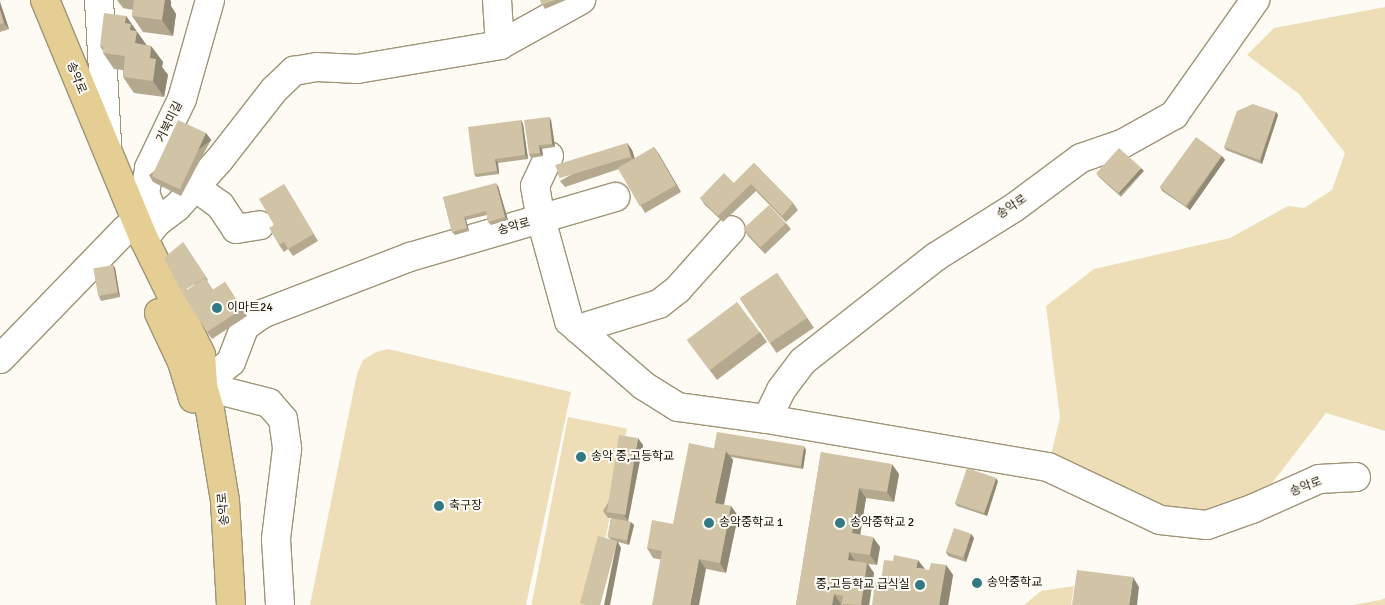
<!DOCTYPE html>
<html>
<head>
<meta charset="utf-8">
<style>
  body { margin:0 }
  #map { position:relative; width:1385px; height:605px; overflow:hidden; background:#fefbf5; font-family:Signika,"Noto Sans KR",sans-serif }
  div>[style] { position:absolute }
  .green>* { inset:0; background:#eedeb8; transform-origin:0 0 }
  .roads { filter:drop-shadow(1px 0 #a09477) drop-shadow(-1px 0 #a09477) drop-shadow(0 1px #a09477) drop-shadow(0 -1px #a09477) }
  .minor>* { height:28px; margin:-14px; padding:0 14px; transform-origin:14px; border-radius:14px; background:#fff }
  .major>* { height:28px; margin:-14px; padding:0 14px; transform-origin:14px; border-radius:14px; background:#e5ce94 }
  .wall>* { inset:0; background:#b4a98f; transform-origin:0 0 }
  .shaded-wall>* { inset:0; background:#928974; transform-origin:0 0 }
  .building>* { inset:0; background:#d1c4a6; transform-origin:0 0 }
  .dots>* { width:14px; height:14px; translate:-50% -50%; box-sizing:border-box; border:2px solid #fefbf5; border-radius:50% }
  span { translate:-50% -50%; white-space:nowrap; text-align:center; line-height:1.15; -webkit-text-stroke:4px #fefbf5; paint-order:stroke }
  .street-label { font-size:12px; color:#1c180d }
  .poi-label { font-size:12px; color:#1c180d }
  .left { translate:0 -50%; text-align:left }
  .right { translate:-100% -50%; text-align:right }
</style>
</head>
<body>
<div id="map">
  <div class="green">
    <i style="clip-path:polygon(1385px 7px,1385px 431px,1326px 413px,1252px 509px,1207px 525px,1048px 467px,1060px 418px,1046px 306px,1094px 269px,1230px 238px,1288px 206px,1304px 208px,1332px 190px,1345px 153px,1299px 94px,1247px 55px,1274px 28px)"></i>
    <i style="clip-path:polygon(388px 349px,571px 392px,526px 605px,310px 605px,357px 374px,363px 360px,376px 352px)"></i>
    <i style="left:568px;top:417px;width:60px;height:192px;rotate:11deg"></i>
    <i style="clip-path:polygon(1074px 586px,1071px 605px,1024px 605px,1041px 591px)"></i>
    <i style="clip-path:polygon(1385px 598px,1385px 605px,1352px 605px,1380px 600px)"></i>
  </div>
  <div class="roads">
    <div class="minor">
      <i style="left:99px;top:0;width:145px;rotate:86.8deg"></i>
      <i style="left:497px;top:0;width:45px;rotate:86.2deg"></i>
      <i style="left:549px;top:156px;width:33px;rotate:115deg"></i>
      <i style="left:535px;top:186px;width:34px;rotate:80deg"></i>
      <i style="left:541px;top:219px;width:106px;rotate:74.6deg"></i>
      <i style="left:569px;top:321px;width:99px;rotate:40.9deg"></i>
      <i style="left:644px;top:386px;width:40px;rotate:32deg"></i>
      <i style="left:678px;top:407px;width:90px;rotate:7.7deg"></i>
      <i style="left:767px;top:419px;width:285px;rotate:9.7deg"></i>
      <i style="left:1048px;top:467px;width:124px;rotate:25.3deg"></i>
      <i style="left:1160px;top:520px;width:47px;rotate:6.1deg"></i>
      <i style="left:1207px;top:525px;width:48px;rotate:-19.6deg"></i>
      <i style="left:1252px;top:509px;width:73px;rotate:-24.1deg"></i>
      <i style="left:1319px;top:479px;width:37px;rotate:-3deg"></i>
      <i style="left:195px;top:187px;width:31px;rotate:36deg"></i>
      <i style="left:220px;top:205px;width:29px;rotate:56deg"></i>
      <i style="left:236px;top:229px;width:24px;rotate:-9deg"></i>
      <i style="left:157px;top:222px;width:25px;rotate:-37deg"></i>
      <i style="left:177px;top:207px;width:64px;rotate:-48.1deg"></i>
      <i style="left:220px;top:159px;width:88px;rotate:-52deg"></i>
      <i style="left:274px;top:90px;width:28px;rotate:-44deg"></i>
      <i style="left:294px;top:71px;width:23px;rotate:-10deg"></i>
      <i style="left:317px;top:67px;width:40px;rotate:2.9deg"></i>
      <i style="left:357px;top:69px;width:145px;rotate:-9.5deg"></i>
      <i style="left:500px;top:45px;width:93px;rotate:-29.1deg"></i>
      <i style="left:146px;top:236px;width:18px;rotate:-52deg"></i>
      <i style="left:157px;top:222px;width:30px;rotate:-113deg"></i>
      <i style="left:145px;top:194px;width:26px;rotate:-81deg"></i>
      <i style="left:149px;top:168px;width:76px;rotate:-64.4deg"></i>
      <i style="left:182px;top:99px;width:103px;rotate:-74.2deg"></i>
      <i style="left:578px;top:329px;width:85px;rotate:-17.2deg"></i>
      <i style="left:659px;top:304px;width:24px;rotate:-38deg"></i>
      <i style="left:678px;top:289px;width:79px;rotate:-48.1deg"></i>
      <i style="left:0;top:359px;width:181px;rotate:-45.9deg"></i>
      <i style="left:203px;top:386px;width:37px;rotate:-41deg"></i>
      <i style="left:231px;top:362px;width:39px;rotate:-69deg"></i>
      <i style="left:245px;top:326px;width:21px;rotate:-35deg"></i>
      <i style="left:262px;top:314px;width:159px;rotate:-21.1deg"></i>
      <i style="left:410px;top:257px;width:214px;rotate:-16.3deg"></i>
      <i style="left:203px;top:386px;width:68px;rotate:14.4deg"></i>
      <i style="left:269px;top:403px;width:21px;rotate:49deg"></i>
      <i style="left:283px;top:419px;width:30px;rotate:82deg"></i>
      <i style="left:287px;top:449px;width:91px;rotate:97deg"></i>
      <i style="left:276px;top:539px;width:66px;rotate:86.5deg"></i>
      <i style="left:767px;top:419px;width:32px;rotate:-64deg"></i>
      <i style="left:781px;top:390px;width:36px;rotate:-53deg"></i>
      <i style="left:803px;top:361px;width:170px;rotate:-38.1deg"></i>
      <i style="left:937px;top:256px;width:92px;rotate:-32.1deg"></i>
      <i style="left:1015px;top:207px;width:82px;rotate:-36.6deg"></i>
      <i style="left:1081px;top:158px;width:43px;rotate:-18.9deg"></i>
      <i style="left:1122px;top:144px;width:60px;rotate:-29.1deg"></i>
      <i style="left:1174px;top:115px;width:141px;rotate:-54.8deg"></i>
    </div>
    <div class="major">
      <i style="left:45px;top:0;width:259px;rotate:67.5deg"></i>
      <i style="left:144px;top:239px;width:129px;rotate:63.8deg"></i>
      <i style="left:201px;top:355px;width:31px;rotate:86deg"></i>
      <i style="left:203px;top:386px;width:25px;rotate:74deg"></i>
      <i style="left:210px;top:410px;width:92px;rotate:80.6deg"></i>
      <i style="left:225px;top:501px;width:104px;rotate:86.7deg"></i>
      <i style="left:159px;top:313px;width:54px;rotate:64.9deg"></i>
      <i style="left:182px;top:362px;width:38px;rotate:73deg"></i>
    </div>
  </div>
  <div class="wall">
    <i style="clip-path:polygon(117px 0,170px 0,171px 1px,171px 6px,176px 14px,173px 36px,143px 32px,132px 16px,133px 10px,123px 8px)"></i>
    <i style="clip-path:polygon(540px 0,566px 0,545px 9px)"></i>
    <i style="clip-path:polygon(0 2px,9px 29px,0 32px)"></i>
    <i style="clip-path:polygon(126px 16px,146px 45px,151px 46px,163px 62px,162px 67px,168px 75px,164px 97px,134px 93px,123px 77px,123px 70px,114px 69px,103px 53px,103px 51px,100px 46px)"></i>
    <i style="clip-path:polygon(1276px 112px,1278px 115px,1262px 164px,1226px 150px,1224px 147px)"></i>
    <i style="clip-path:polygon(521px 120px,523px 124px,528px 159px,498px 163px,499px 174px,476px 177px,474px 174px)"></i>
    <i style="clip-path:polygon(551px 120px,555px 147px,542px 149px,543px 156px,531px 158px,529px 154px)"></i>
    <i style="clip-path:polygon(206px 133px,211px 140px,181px 196px,153px 182px,149px 175px)"></i>
    <i style="clip-path:polygon(627px 143px,632px 150px,635px 159px,654px 147px,681px 192px,645px 213px,619px 169px,565px 187px,560px 181px)"></i>
    <i style="clip-path:polygon(1222px 156px,1225px 160px,1190px 210px,1162px 191px,1160px 187px)"></i>
    <i style="clip-path:polygon(754px 163px,793px 203px,798px 210px,786px 222px,756px 191px,723px 222px,705px 205px,700px 198px,734px 183px)"></i>
    <i style="clip-path:polygon(1144px 171px,1121px 197px,1099px 177px,1097px 174px)"></i>
    <i style="clip-path:polygon(284px 184px,318px 241px,293px 256px,288px 249px,284px 252px,279px 245px,274px 225px)"></i>
    <i style="clip-path:polygon(498px 186px,508px 220px,491px 225px,488px 222px,487px 215px,466px 220px,469px 231px,455px 235px,452px 232px,443px 197px)"></i>
    <i style="clip-path:polygon(786px 223px,791px 229px,765px 254px,748px 236px,744px 229px)"></i>
    <i style="clip-path:polygon(183px 242px,208px 280px,207px 281px,213px 290px,225px 282px,247px 316px,212px 339px,207px 332px)"></i>
    <i style="clip-path:polygon(113px 265px,115px 268px,120px 297px,101px 301px,99px 297px)"></i>
    <i style="left:777px;top:273px;width:66px;height:45px;rotate:56deg"></i>
    <i style="clip-path:polygon(760px 332px,767px 342px,717px 380px,688px 341px)"></i>
    <i style="clip-path:polygon(643px 445px,628px 521px,634px 525px,629px 545px,618px 542px,621px 548px,608px 537px,611px 518px,608px 518px,603px 511px)"></i>
    <i style="clip-path:polygon(714px 448px,806px 450px,803px 469px,730px 457px,733px 460px,724px 505px,731px 506px,738px 516px,726px 573px,653px 558px,647px 548px,673px 524px)"></i>
    <i style="clip-path:polygon(821px 452px,899px 474px,894px 502px,866px 498px,860px 534px,880px 547px,877px 565px,868px 564px,874px 573px,869px 605px,842px 605px,841px 604px,841px 605px,796px 605px)"></i>
    <i style="clip-path:polygon(998px 481px,987px 516px,957px 506px,955px 503px)"></i>
    <i style="clip-path:polygon(971px 534px,974px 538px,966px 562px,948px 556px,946px 552px)"></i>
    <i style="clip-path:polygon(946px 565px,953px 575px,948px 605px,883px 584px,881px 581px,924px 570px,929px 570px)"></i>
  </div>
  <div class="shaded-wall">
    <i style="clip-path:polygon(161px 0,170px 0,171px 1px,171px 6px,176px 14px,173px 36px,162px 20px)"></i>
    <i style="clip-path:polygon(0 2px,9px 29px,4px 23px,0 10px)"></i>
    <i style="clip-path:polygon(126px 16px,148px 47px,135px 43px,125px 23px)"></i>
    <i style="clip-path:polygon(151px 46px,163px 62px,162px 67px,168px 75px,164px 97px,153px 81px,150px 58px)"></i>
    <i style="clip-path:polygon(1276px 112px,1278px 115px,1262px 164px,1260px 160px)"></i>
    <i style="clip-path:polygon(549px 117px,551px 120px,555px 147px,552px 144px)"></i>
    <i style="clip-path:polygon(521px 120px,523px 124px,528px 159px,525px 155px)"></i>
    <i style="left:206px;top:133px;width:9px;height:64px;rotate:54deg"></i>
    <i style="clip-path:polygon(627px 143px,632px 150px,636px 163px,631px 156px)"></i>
    <i style="clip-path:polygon(539px 145px,542px 149px,543px 156px,540px 153px)"></i>
    <i style="clip-path:polygon(654px 147px,659px 154px,681px 192px,676px 185px)"></i>
    <i style="clip-path:polygon(1222px 156px,1225px 160px,1190px 210px,1187px 207px)"></i>
    <i style="clip-path:polygon(495px 159px,498px 163px,499px 174px,497px 171px)"></i>
    <i style="left:1141px;top:168px;width:4px;height:33px;rotate:45deg"></i>
    <i style="clip-path:polygon(496px 183px,498px 186px,508px 220px,505px 217px)"></i>
    <i style="clip-path:polygon(464px 217px,466px 220px,469px 231px,467px 228px)"></i>
    <i style="clip-path:polygon(113px 265px,115px 268px,120px 297px,118px 293px)"></i>
    <i style="clip-path:polygon(638px 438px,643px 445px,628px 521px,623px 514px)"></i>
    <i style="clip-path:polygon(804px 446px,806px 450px,803px 469px,801px 466px)"></i>
    <i style="clip-path:polygon(726px 451px,733px 460px,722px 513px,715px 503px)"></i>
    <i style="clip-path:polygon(892px 464px,899px 474px,894px 502px,887px 492px)"></i>
    <i style="clip-path:polygon(996px 478px,998px 481px,987px 516px,984px 513px)"></i>
    <i style="clip-path:polygon(859px 488px,866px 498px,859px 543px,852px 533px)"></i>
    <i style="clip-path:polygon(731px 506px,738px 516px,726px 573px,720px 563px)"></i>
    <i style="clip-path:polygon(631px 522px,634px 525px,629px 545px,627px 541px)"></i>
    <i style="clip-path:polygon(971px 534px,974px 538px,966px 562px,964px 558px)"></i>
    <i style="clip-path:polygon(873px 537px,880px 547px,877px 565px,870px 555px)"></i>
    <i style="clip-path:polygon(617px 541px,621px 548px,610px 605px,604px 605px)"></i>
    <i style="clip-path:polygon(849px 552px,856px 562px,848px 560px)"></i>
    <i style="clip-path:polygon(699px 559px,706px 569px,699px 605px,690px 605px)"></i>
    <i style="clip-path:polygon(918px 560px,925px 569px,916px 568px)"></i>
    <i style="clip-path:polygon(867px 563px,874px 573px,869px 605px,861px 605px)"></i>
    <i style="clip-path:polygon(946px 565px,953px 575px,948px 605px,939px 605px)"></i>
    <i style="clip-path:polygon(1133px 577px,1139px 587px,1137px 605px,1129px 605px)"></i>
    <i style="clip-path:polygon(834px 594px,841px 604px,841px 605px,832px 605px)"></i>
  </div>
  <div class="building">
    <i style="clip-path:polygon(134px 0,165px 0,162px 20px,132px 16px)"></i>
    <i style="clip-path:polygon(540px 0,555px 0,542px 5px)"></i>
    <i style="clip-path:polygon(0 10px,4px 23px,0 24px)"></i>
    <i style="clip-path:polygon(104px 13px,126px 16px,125px 23px,131px 24px,130px 30px,137px 31px,135px 43px,151px 46px,150px 58px,156px 59px,153px 81px,123px 77px,125px 56px,103px 53px,103px 47px,100px 46px)"></i>
    <i style="clip-path:polygon(1253px 104px,1276px 112px,1260px 160px,1224px 147px,1237px 111px)"></i>
    <i style="clip-path:polygon(549px 117px,552px 144px,539px 145px,540px 153px,529px 154px,524px 120px)"></i>
    <i style="left:178px;top:120px;width:31px;height:62px;rotate:25deg"></i>
    <i style="clip-path:polygon(521px 120px,525px 155px,495px 159px,497px 171px,474px 174px,468px 127px)"></i>
    <i style="left:1196px;top:137px;width:32px;height:62px;rotate:36deg"></i>
    <i style="left:627px;top:143px;width:14px;height:75px;rotate:73deg"></i>
    <i style="left:654px;top:147px;width:44px;height:42px;rotate:60deg"></i>
    <i style="left:1119px;top:148px;width:30px;height:34px;rotate:42deg"></i>
    <i style="clip-path:polygon(754px 163px,793px 203px,782px 216px,751px 184px,718px 216px,700px 198px,724px 173px,734px 183px)"></i>
    <i style="clip-path:polygon(496px 183px,505px 217px,488px 222px,486px 211px,464px 217px,467px 228px,452px 232px,443px 197px)"></i>
    <i style="clip-path:polygon(284px 184px,314px 234px,288px 249px,284px 242px,279px 245px,269px 228px,274px 225px,259px 199px)"></i>
    <i style="left:769px;top:205px;width:25px;height:35px;rotate:47deg"></i>
    <i style="clip-path:polygon(183px 242px,206px 277px,182px 292px,164px 258px)"></i>
    <i style="left:113px;top:265px;width:28px;height:20px;rotate:80deg"></i>
    <i style="left:777px;top:273px;width:54px;height:45px;rotate:56deg"></i>
    <i style="clip-path:polygon(205px 278px,212px 290px,225px 282px,242px 309px,207px 332px,182px 293px)"></i>
    <i style="left:737px;top:302px;width:38px;height:63px;rotate:53deg"></i>
    <i style="clip-path:polygon(717px 432px,804px 446px,801px 466px,728px 454px,726px 451px,714px 448px)"></i>
    <i style="left:619px;top:435px;width:19px;height:78px;rotate:9deg"></i>
    <i style="clip-path:polygon(689px 443px,726px 451px,715px 503px,731px 506px,720px 563px,699px 559px,690px 605px,652px 605px,662px 551px,647px 548px,652px 520px,673px 524px)"></i>
    <i style="clip-path:polygon(821px 452px,892px 464px,887px 492px,859px 488px,852px 533px,873px 537px,870px 555px,849px 552px,848px 560px,867px 563px,861px 605px,842px 604px,843px 596px,834px 594px,832px 605px,796px 605px)"></i>
    <i style="left:967px;top:468px;width:31px;height:37px;rotate:19deg"></i>
    <i style="left:611px;top:518px;width:20px;height:19px;rotate:11deg"></i>
    <i style="left:954px;top:528px;width:18px;height:25px;rotate:19deg"></i>
    <i style="left:598px;top:536px;width:20px;height:70px;rotate:15deg"></i>
    <i style="clip-path:polygon(894px 555px,918px 560px,916px 568px,929px 570px,931px 563px,946px 565px,939px 605px,872px 605px,875px 583px,887px 585px,887px 582px,881px 581px,884px 560px,893px 561px)"></i>
    <i style="clip-path:polygon(1077px 570px,1133px 577px,1129px 605px,1072px 605px)"></i>
  </div>
  <div class="dots">
    <i style="left:217px;top:308px;background:#327984"></i>
    <i style="left:581px;top:457px;background:#327984"></i>
    <i style="left:439px;top:506px;background:#327984"></i>
    <i style="left:709px;top:523px;background:#327984"></i>
    <i style="left:840px;top:523px;background:#327984"></i>
    <i style="left:977px;top:583px;background:#327984"></i>
    <i style="left:920px;top:585px;background:#327984"></i>
  </div>
  <div class="street-label">
    <span style="left:76px;top:78px;rotate:68deg">송악로</span>
    <span style="left:170px;top:122px;rotate:-64deg">거북미길</span>
    <span style="left:1012px;top:207px;rotate:-34deg">송악로</span>
    <span style="left:514px;top:227px;rotate:-16deg">송악로</span>
    <span style="left:1306px;top:487px;rotate:-21deg">송악로</span>
    <span style="left:224px;top:509px;rotate:-95deg">송악로</span>
  </div>
  <div class="poi-label">
    <span class="left" style="left:227px;top:308px">이마트24</span>
    <span class="left" style="left:591px;top:457px">송악 중,고등학교</span>
    <span class="left" style="left:449px;top:506px">축구장</span>
    <span class="left" style="left:719px;top:523px">송악중학교 1</span>
    <span class="left" style="left:850px;top:523px">송악중학교 2</span>
    <span class="left" style="left:987px;top:583px">송악중학교</span>
    <span class="right" style="left:910px;top:585px">중,고등학교 급식실</span>
  </div>
</div>
</body>
</html>
